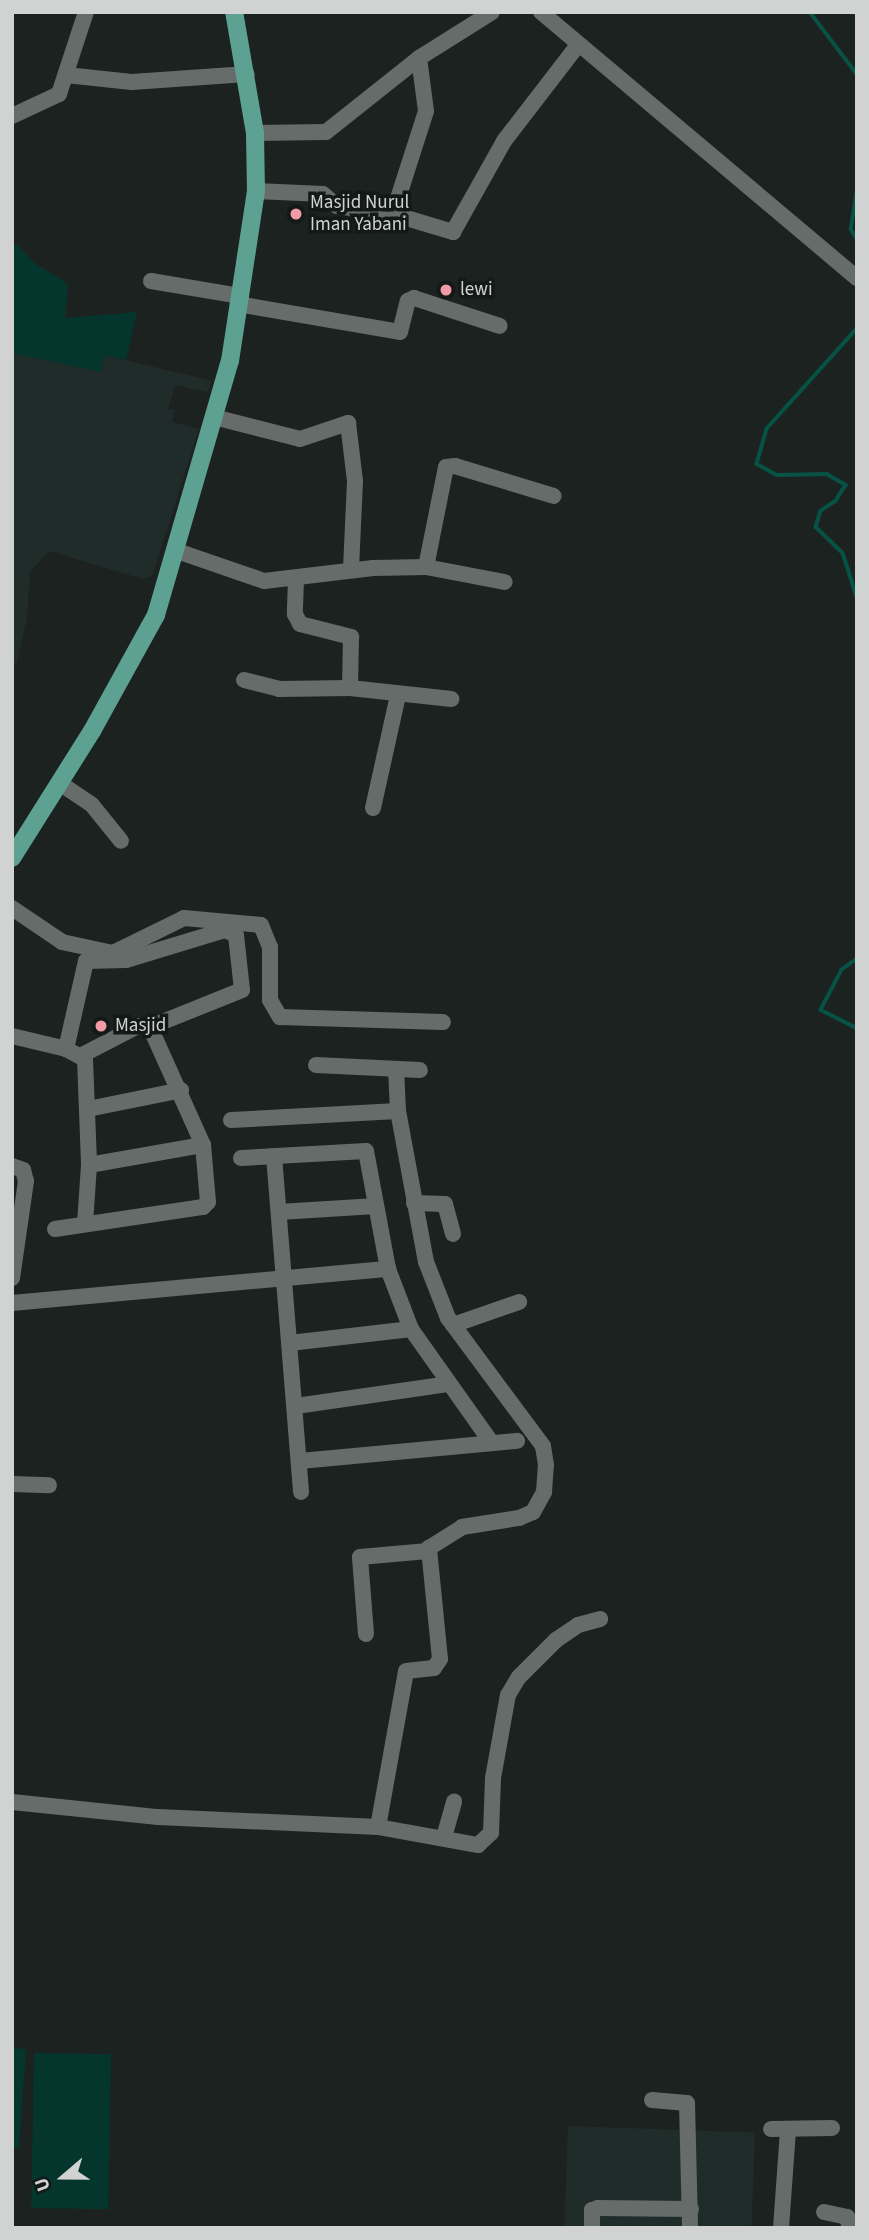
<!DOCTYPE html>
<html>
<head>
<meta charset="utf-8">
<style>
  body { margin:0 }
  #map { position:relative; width:869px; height:2240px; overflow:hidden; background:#1c2220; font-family:"Source Sans 3",sans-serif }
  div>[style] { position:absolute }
  .built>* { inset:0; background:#202c29; transform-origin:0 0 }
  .green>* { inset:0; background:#05362d; transform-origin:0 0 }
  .stream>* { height:3.5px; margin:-1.75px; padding:0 1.75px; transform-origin:1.75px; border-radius:1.75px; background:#065346 }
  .street>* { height:16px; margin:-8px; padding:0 8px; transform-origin:8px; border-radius:8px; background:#656c6a }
  .primary>* { height:18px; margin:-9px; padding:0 9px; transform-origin:9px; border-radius:9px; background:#5da192 }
  .dots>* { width:19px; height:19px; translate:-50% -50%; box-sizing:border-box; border:4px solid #131917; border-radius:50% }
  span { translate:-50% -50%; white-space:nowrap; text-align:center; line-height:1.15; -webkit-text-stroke:7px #131917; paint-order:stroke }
  .poi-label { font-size:19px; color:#d0d3d2 }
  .left { translate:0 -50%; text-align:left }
  .frame { position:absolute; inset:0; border:14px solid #d0d3d2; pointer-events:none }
  .north { position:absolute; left:28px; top:2142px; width:70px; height:70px; -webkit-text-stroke:5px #131917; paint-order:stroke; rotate:250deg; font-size:19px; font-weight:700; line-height:28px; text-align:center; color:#d0d3d2 }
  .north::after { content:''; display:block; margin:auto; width:24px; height:32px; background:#d0d3d2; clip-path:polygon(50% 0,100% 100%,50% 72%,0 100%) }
</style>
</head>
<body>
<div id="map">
  <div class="built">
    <i style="clip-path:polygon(12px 353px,101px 371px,105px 355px,212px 381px,208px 392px,175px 385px,168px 410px,175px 410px,172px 422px,199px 429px,152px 576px,143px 579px,49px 551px,30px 572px,27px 618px,17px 662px,12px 665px)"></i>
    <i style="left:568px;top:2126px;width:187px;height:102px;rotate:2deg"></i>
  </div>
  <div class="green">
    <i style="clip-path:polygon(12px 245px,18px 245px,33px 262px,68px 284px,65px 318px,137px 312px,126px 360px,105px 355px,101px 372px,12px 353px)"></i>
    <i style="clip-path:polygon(12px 2048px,26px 2049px,19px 2148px,12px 2148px)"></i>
    <i style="left:34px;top:2053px;width:77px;height:155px;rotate:1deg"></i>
  </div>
  <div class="stream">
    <i style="left:810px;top:12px;width:78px;rotate:52.8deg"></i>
    <i style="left:857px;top:193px;width:36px;rotate:99deg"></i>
    <i style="left:851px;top:229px;width:12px;rotate:59deg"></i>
    <i style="left:857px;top:329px;width:135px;rotate:132deg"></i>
    <i style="left:767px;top:429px;width:36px;rotate:106deg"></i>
    <i style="left:757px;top:464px;width:23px;rotate:29deg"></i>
    <i style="left:777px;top:475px;width:50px;rotate:-1.1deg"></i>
    <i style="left:827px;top:474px;width:22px;rotate:30deg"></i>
    <i style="left:846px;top:485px;width:19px;rotate:122deg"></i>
    <i style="left:836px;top:501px;width:18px;rotate:146deg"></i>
    <i style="left:821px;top:511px;width:17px;rotate:107deg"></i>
    <i style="left:816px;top:527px;width:37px;rotate:44deg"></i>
    <i style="left:843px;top:553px;width:46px;rotate:72.3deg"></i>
    <i style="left:857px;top:959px;width:19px;rotate:144deg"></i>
    <i style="left:842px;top:970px;width:45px;rotate:117.7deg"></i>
    <i style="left:821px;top:1010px;width:40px;rotate:26.6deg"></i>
  </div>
  <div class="street">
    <i style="left:541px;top:12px;width:413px;rotate:40.1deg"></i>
    <i style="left:66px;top:75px;width:66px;rotate:6.1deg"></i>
    <i style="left:132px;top:82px;width:115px;rotate:-4deg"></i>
    <i style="left:12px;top:116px;width:52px;rotate:-25.1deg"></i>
    <i style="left:59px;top:94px;width:86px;rotate:-71.8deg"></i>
    <i style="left:255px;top:133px;width:71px;rotate:-0.8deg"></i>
    <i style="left:326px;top:132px;width:119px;rotate:-38.5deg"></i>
    <i style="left:419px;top:58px;width:86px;rotate:-32.2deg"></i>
    <i style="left:256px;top:191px;width:67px;rotate:2.6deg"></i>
    <i style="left:323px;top:194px;width:18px;rotate:41deg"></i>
    <i style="left:337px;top:206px;width:57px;rotate:8.1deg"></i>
    <i style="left:393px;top:214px;width:108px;rotate:-72.2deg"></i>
    <i style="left:426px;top:111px;width:53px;rotate:-97.5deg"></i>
    <i style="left:393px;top:214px;width:63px;rotate:16.7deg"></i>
    <i style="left:453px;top:232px;width:104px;rotate:-60.7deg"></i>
    <i style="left:504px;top:141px;width:121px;rotate:-52.4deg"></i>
    <i style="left:151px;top:281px;width:91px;rotate:9.5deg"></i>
    <i style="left:238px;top:304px;width:164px;rotate:9.8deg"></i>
    <i style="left:400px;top:332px;width:32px;rotate:-76deg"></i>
    <i style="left:408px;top:301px;width:7px;rotate:-27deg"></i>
    <i style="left:414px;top:298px;width:90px;rotate:18deg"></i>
    <i style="left:214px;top:417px;width:89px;rotate:14.3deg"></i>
    <i style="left:300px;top:439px;width:51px;rotate:-18.4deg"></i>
    <i style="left:348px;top:423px;width:58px;rotate:83.1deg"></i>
    <i style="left:355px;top:481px;width:89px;rotate:92.6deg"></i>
    <i style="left:177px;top:551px;width:92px;rotate:19deg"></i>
    <i style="left:264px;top:581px;width:110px;rotate:-6.8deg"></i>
    <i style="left:373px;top:568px;width:53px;rotate:-1.1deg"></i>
    <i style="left:426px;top:567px;width:80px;rotate:10.8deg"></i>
    <i style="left:426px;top:567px;width:102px;rotate:-78.7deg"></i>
    <i style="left:446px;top:467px;width:9px;rotate:-6deg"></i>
    <i style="left:455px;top:466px;width:103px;rotate:16.9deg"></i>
    <i style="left:296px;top:579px;width:35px;rotate:92deg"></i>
    <i style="left:295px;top:614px;width:11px;rotate:63deg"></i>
    <i style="left:300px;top:624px;width:53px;rotate:14.3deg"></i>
    <i style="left:351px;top:637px;width:51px;rotate:91.1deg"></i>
    <i style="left:350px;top:688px;width:102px;rotate:6.2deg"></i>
    <i style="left:244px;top:680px;width:36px;rotate:14deg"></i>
    <i style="left:279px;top:689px;width:71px;rotate:-0.8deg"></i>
    <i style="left:61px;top:784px;width:37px;rotate:34deg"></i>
    <i style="left:92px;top:805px;width:46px;rotate:51.1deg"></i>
    <i style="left:373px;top:808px;width:116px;rotate:-77.5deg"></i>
    <i style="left:12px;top:908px;width:60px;rotate:34.2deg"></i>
    <i style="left:62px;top:942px;width:52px;rotate:12.2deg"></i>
    <i style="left:113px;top:953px;width:79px;rotate:-26.2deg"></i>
    <i style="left:184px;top:918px;width:77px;rotate:5.2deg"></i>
    <i style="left:261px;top:925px;width:24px;rotate:68deg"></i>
    <i style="left:270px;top:947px;width:53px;rotate:90deg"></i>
    <i style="left:270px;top:1000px;width:20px;rotate:60deg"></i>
    <i style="left:280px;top:1017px;width:163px;rotate:1.8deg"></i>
    <i style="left:12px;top:1036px;width:56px;rotate:13.5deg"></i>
    <i style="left:66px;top:1049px;width:21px;rotate:28deg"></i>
    <i style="left:85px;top:1059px;width:106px;rotate:87.8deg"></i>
    <i style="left:89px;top:1165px;width:59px;rotate:93.9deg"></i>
    <i style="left:66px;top:1049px;width:90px;rotate:-77.2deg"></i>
    <i style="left:86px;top:961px;width:40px;rotate:-1.4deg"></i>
    <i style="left:126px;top:960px;width:103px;rotate:-16.9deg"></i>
    <i style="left:225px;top:930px;width:12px;rotate:24deg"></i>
    <i style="left:236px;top:935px;width:55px;rotate:83.8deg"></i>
    <i style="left:242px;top:990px;width:99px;rotate:158.1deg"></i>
    <i style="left:316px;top:1065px;width:104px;rotate:2.8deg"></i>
    <i style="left:88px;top:1109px;width:95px;rotate:-11.5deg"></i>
    <i style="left:231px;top:1120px;width:167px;rotate:-3.1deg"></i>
    <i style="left:274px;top:1156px;width:337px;rotate:85.4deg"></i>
    <i style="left:241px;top:1158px;width:125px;rotate:-3.2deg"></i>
    <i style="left:366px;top:1151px;width:120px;rotate:79.4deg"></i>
    <i style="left:388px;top:1269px;width:64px;rotate:69deg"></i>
    <i style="left:411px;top:1329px;width:138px;rotate:54.7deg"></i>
    <i style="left:89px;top:1165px;width:116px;rotate:-10deg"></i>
    <i style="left:12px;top:1166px;width:12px;rotate:20deg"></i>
    <i style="left:23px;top:1170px;width:11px;rotate:75deg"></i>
    <i style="left:26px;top:1181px;width:98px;rotate:98.2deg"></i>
    <i style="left:414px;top:1203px;width:31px;rotate:2deg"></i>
    <i style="left:445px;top:1204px;width:31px;rotate:75deg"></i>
    <i style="left:279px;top:1212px;width:97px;rotate:-3.5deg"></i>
    <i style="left:55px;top:1229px;width:150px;rotate:-8.5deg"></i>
    <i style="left:203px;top:1207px;width:7px;rotate:-45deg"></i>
    <i style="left:208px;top:1202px;width:57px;rotate:-95deg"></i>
    <i style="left:203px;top:1145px;width:129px;rotate:-114.2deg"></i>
    <i style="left:150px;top:1027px;width:12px;rotate:-175deg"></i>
    <i style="left:138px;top:1026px;width:63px;rotate:152.6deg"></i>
    <i style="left:12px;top:1303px;width:378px;rotate:-5.2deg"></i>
    <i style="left:453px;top:1325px;width:70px;rotate:-19.2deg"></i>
    <i style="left:290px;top:1343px;width:122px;rotate:-6.6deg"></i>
    <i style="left:296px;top:1406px;width:155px;rotate:-8.2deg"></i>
    <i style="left:300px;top:1461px;width:218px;rotate:-5.3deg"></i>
    <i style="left:12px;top:1484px;width:37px;rotate:2deg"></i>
    <i style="left:366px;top:1634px;width:77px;rotate:-94.5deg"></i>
    <i style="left:360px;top:1557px;width:68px;rotate:-5deg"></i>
    <i style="left:12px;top:1802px;width:147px;rotate:5.9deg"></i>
    <i style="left:158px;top:1817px;width:220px;rotate:2.6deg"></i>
    <i style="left:378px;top:1827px;width:102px;rotate:10.2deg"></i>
    <i style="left:478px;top:1845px;width:18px;rotate:-43deg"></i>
    <i style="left:491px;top:1833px;width:55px;rotate:-87.9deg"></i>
    <i style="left:493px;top:1778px;width:84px;rotate:-79.8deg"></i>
    <i style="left:508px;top:1695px;width:21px;rotate:-59deg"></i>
    <i style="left:519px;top:1677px;width:52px;rotate:-45deg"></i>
    <i style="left:556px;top:1640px;width:27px;rotate:-34deg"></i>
    <i style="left:578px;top:1625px;width:23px;rotate:-15deg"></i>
    <i style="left:378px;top:1827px;width:158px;rotate:-79.8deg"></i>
    <i style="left:406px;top:1671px;width:28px;rotate:-6deg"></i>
    <i style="left:434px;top:1668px;width:11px;rotate:-56deg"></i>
    <i style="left:440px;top:1659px;width:112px;rotate:-95.7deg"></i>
    <i style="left:429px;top:1548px;width:39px;rotate:-32deg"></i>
    <i style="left:462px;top:1527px;width:58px;rotate:-9deg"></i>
    <i style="left:519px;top:1518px;width:15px;rotate:-23deg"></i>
    <i style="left:533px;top:1512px;width:23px;rotate:-61deg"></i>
    <i style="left:544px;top:1492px;width:27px;rotate:-86deg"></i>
    <i style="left:546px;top:1465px;width:19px;rotate:-99deg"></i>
    <i style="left:543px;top:1446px;width:159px;rotate:-126.6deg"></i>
    <i style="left:448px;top:1318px;width:60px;rotate:-111.4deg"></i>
    <i style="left:426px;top:1262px;width:154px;rotate:-100.5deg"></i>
    <i style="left:398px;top:1111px;width:42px;rotate:-92.7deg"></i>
    <i style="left:444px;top:1837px;width:37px;rotate:-74deg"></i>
    <i style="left:652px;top:2100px;width:35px;rotate:5deg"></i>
    <i style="left:687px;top:2103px;width:125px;rotate:88.6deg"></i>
    <i style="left:771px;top:2129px;width:61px;rotate:-0.9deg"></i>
    <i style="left:824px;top:2212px;width:24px;rotate:12deg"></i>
    <i style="left:847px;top:2217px;width:11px;rotate:75deg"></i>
    <i style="left:592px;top:2228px;width:18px;rotate:-90deg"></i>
    <i style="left:592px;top:2210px;width:6px;rotate:-18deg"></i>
    <i style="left:598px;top:2208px;width:93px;rotate:0.6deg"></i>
    <i style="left:781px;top:2228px;width:98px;rotate:-85.9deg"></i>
  </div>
  <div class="primary">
    <i style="left:12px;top:858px;width:150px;rotate:-57.8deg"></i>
    <i style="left:92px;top:731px;width:132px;rotate:-61.1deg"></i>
    <i style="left:156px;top:615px;width:265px;rotate:-73.8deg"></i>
    <i style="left:230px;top:361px;width:172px;rotate:-81.3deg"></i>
    <i style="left:256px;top:191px;width:58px;rotate:-91deg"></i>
    <i style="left:255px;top:133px;width:123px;rotate:-99.8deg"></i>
  </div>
  <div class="dots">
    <i style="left:296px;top:214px;background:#f39aa8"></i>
    <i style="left:446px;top:290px;background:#f39aa8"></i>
    <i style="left:101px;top:1026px;background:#f39aa8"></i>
  </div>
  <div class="poi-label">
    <span class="left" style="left:310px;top:214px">Masjid Nurul<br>Iman Yabani</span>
    <span class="left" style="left:460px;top:290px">lewi</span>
    <span class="left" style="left:115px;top:1026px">Masjid</span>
  </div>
  <div class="frame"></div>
  <div class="north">U</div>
</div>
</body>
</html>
